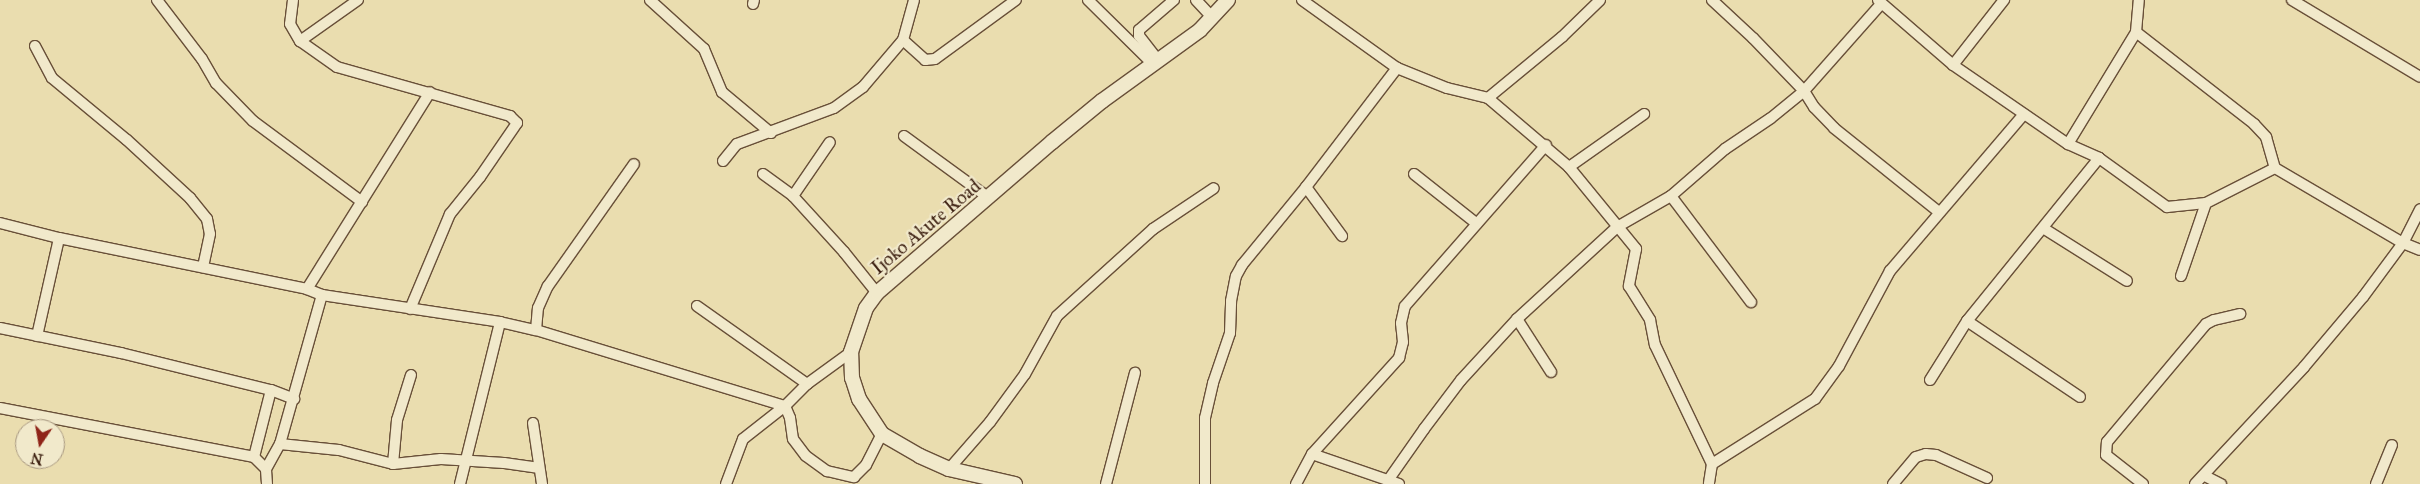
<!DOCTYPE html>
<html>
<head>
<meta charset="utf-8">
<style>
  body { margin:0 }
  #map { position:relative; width:2420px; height:484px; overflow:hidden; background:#eaddaf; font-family:"IM FELL Great Primer",serif }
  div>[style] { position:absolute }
  .roads { filter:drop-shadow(1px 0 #684f38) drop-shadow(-1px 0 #684f38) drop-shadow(0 1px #684f38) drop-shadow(0 -1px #684f38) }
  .street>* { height:10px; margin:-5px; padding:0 5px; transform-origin:5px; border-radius:5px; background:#f1e9cb }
  .secondary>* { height:14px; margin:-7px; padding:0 7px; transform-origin:7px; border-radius:7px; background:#f1e9cb }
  span { translate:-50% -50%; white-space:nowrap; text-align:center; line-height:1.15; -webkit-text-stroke:4.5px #f1e9cb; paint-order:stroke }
  .street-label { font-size:19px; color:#3d2011 }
  .north { position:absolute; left:15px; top:419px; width:50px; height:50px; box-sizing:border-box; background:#f1e9cb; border:1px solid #a99981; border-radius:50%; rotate:192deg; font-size:14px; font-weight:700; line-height:20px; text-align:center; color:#3d2011 }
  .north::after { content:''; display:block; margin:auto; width:18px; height:22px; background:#8f2418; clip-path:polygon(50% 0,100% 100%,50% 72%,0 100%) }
</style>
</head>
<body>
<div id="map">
  <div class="roads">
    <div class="street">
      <i style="left:157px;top:0;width:74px;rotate:52.7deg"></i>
      <i style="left:202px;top:59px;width:28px;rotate:60deg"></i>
      <i style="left:216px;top:83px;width:53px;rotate:45.8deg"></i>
      <i style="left:253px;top:121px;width:136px;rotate:36.6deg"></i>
      <i style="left:293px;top:0;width:24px;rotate:97deg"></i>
      <i style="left:290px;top:24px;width:20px;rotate:60deg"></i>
      <i style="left:300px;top:41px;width:45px;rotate:35.1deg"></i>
      <i style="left:337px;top:67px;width:180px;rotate:15.8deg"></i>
      <i style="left:510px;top:116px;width:10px;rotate:45deg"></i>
      <i style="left:517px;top:123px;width:65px;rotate:124.4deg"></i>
      <i style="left:480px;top:177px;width:48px;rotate:129deg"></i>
      <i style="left:450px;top:214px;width:103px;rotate:112.8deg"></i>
      <i style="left:650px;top:0;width:73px;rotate:42.2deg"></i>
      <i style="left:704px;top:49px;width:47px;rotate:67.3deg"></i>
      <i style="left:722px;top:92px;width:64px;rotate:39.9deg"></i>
      <i style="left:1088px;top:0;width:91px;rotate:44.6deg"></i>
      <i style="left:1196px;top:0;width:25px;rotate:47deg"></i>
      <i style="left:1302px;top:0;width:117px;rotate:35.6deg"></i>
      <i style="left:1397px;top:68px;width:54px;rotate:21.8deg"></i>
      <i style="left:1447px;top:88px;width:42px;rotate:13.7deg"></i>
      <i style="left:1488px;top:98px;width:106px;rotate:40.4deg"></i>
      <i style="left:1569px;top:167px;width:106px;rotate:50.7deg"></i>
      <i style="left:1636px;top:249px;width:38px;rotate:101deg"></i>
      <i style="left:1629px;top:286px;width:40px;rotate:58deg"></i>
      <i style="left:1650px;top:320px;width:25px;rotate:79deg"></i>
      <i style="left:1655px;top:345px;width:132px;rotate:64.4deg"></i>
      <i style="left:1712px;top:464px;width:20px;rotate:99deg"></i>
      <i style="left:1712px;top:0;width:56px;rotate:42.8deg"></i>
      <i style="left:1753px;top:38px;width:74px;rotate:46.1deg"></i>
      <i style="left:1804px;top:91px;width:19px;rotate:58deg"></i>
      <i style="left:1814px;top:107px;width:29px;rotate:46deg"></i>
      <i style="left:1834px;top:128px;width:134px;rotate:38.7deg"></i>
      <i style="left:1878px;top:0;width:99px;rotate:40.9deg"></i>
      <i style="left:1953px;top:65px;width:140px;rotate:34.5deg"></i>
      <i style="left:2068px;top:144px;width:34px;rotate:24deg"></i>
      <i style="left:2099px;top:158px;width:84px;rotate:35.8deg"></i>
      <i style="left:2167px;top:207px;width:39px;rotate:-6deg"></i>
      <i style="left:2206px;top:203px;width:77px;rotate:-26.9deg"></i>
      <i style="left:2292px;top:0;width:149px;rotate:31deg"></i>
      <i style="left:753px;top:4px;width:4px;rotate:-76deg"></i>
      <i style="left:2136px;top:32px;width:150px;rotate:37.9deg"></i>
      <i style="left:2254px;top:124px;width:18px;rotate:47deg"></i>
      <i style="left:2266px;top:137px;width:32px;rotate:74deg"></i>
      <i style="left:2275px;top:168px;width:148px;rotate:30.4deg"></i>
      <i style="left:2403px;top:243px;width:18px;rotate:22deg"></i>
      <i style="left:903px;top:40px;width:30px;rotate:42deg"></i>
      <i style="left:925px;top:60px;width:10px;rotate:-6deg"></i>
      <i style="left:935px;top:59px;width:100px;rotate:-36.1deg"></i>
      <i style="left:300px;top:41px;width:71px;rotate:-35.3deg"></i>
      <i style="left:35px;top:46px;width:36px;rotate:62deg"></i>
      <i style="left:52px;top:78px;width:97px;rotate:39.6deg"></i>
      <i style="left:127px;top:140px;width:86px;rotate:42.6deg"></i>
      <i style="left:190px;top:198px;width:27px;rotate:51deg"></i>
      <i style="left:207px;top:219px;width:15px;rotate:79deg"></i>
      <i style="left:210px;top:234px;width:34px;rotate:102deg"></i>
      <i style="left:1158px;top:60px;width:31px;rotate:-128deg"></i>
      <i style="left:1139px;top:36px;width:6px;rotate:-90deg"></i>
      <i style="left:1139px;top:30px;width:46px;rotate:-40.6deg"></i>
      <i style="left:1953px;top:65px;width:83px;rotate:-51.9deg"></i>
      <i style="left:1488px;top:98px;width:96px;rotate:-39.5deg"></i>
      <i style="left:1562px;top:37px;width:53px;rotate:-44.2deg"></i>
      <i style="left:904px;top:136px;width:105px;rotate:36.1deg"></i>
      <i style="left:2068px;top:144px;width:131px;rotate:-58.7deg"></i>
      <i style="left:2136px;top:32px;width:32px;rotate:-85deg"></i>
      <i style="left:723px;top:161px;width:22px;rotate:-51deg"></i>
      <i style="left:737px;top:144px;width:103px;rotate:-20.4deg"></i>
      <i style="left:834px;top:108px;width:36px;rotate:-36deg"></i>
      <i style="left:863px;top:87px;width:62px;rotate:-49.6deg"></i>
      <i style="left:903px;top:40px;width:41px;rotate:-74.6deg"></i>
      <i style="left:1569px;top:167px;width:92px;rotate:-35.2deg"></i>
      <i style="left:763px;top:174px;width:37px;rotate:36deg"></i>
      <i style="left:793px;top:196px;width:76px;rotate:47.7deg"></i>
      <i style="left:844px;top:252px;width:53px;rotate:51.2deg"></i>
      <i style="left:1414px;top:174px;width:80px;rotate:38.4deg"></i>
      <i style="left:1306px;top:187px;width:61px;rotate:53.7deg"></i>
      <i style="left:793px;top:196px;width:65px;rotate:-55.6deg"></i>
      <i style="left:1671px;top:196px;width:133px;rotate:53deg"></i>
      <i style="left:0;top:223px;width:61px;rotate:14.3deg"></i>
      <i style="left:59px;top:238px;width:253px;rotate:11.6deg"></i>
      <i style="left:307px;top:289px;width:16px;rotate:22deg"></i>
      <i style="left:322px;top:295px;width:180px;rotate:8.6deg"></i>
      <i style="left:500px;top:322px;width:37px;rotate:13deg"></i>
      <i style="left:536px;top:330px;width:260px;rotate:17deg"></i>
      <i style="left:2043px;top:228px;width:99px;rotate:32.2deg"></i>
      <i style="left:2181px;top:276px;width:77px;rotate:-71.1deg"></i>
      <i style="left:307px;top:289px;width:232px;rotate:-58deg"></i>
      <i style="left:697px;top:306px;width:135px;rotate:35.3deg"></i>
      <i style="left:1517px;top:319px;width:63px;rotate:57.3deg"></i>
      <i style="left:1967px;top:321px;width:136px;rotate:33.9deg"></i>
      <i style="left:0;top:328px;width:124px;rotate:11.7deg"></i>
      <i style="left:121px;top:353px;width:154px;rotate:13.9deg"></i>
      <i style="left:271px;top:390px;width:25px;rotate:21deg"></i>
      <i style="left:536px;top:330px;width:22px;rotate:-85deg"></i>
      <i style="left:538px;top:308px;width:24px;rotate:-66deg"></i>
      <i style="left:548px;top:286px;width:149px;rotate:-54.8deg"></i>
      <i style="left:37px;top:336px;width:100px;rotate:-77.3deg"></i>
      <i style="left:1930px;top:380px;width:70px;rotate:-57.9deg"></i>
      <i style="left:1967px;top:321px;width:210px;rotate:-51deg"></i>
      <i style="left:785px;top:406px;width:13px;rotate:67deg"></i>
      <i style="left:790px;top:418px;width:21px;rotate:82deg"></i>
      <i style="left:793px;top:439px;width:21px;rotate:53deg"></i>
      <i style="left:806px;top:456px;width:26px;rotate:36deg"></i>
      <i style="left:827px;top:471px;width:28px;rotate:13deg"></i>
      <i style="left:854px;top:477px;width:17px;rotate:-45deg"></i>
      <i style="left:866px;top:465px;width:35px;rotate:-63deg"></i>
      <i style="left:0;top:408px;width:259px;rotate:10.9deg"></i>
      <i style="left:254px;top:457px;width:17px;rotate:45deg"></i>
      <i style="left:533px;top:423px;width:62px;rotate:81.6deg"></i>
      <i style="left:280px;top:444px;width:59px;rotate:5.8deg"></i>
      <i style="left:339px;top:450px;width:56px;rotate:14.5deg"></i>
      <i style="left:393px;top:464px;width:44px;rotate:-84.8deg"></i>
      <i style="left:397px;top:420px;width:47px;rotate:-72.7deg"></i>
      <i style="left:1312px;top:454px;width:92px;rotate:19deg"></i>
      <i style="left:254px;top:457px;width:69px;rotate:-75.8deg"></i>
      <i style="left:393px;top:464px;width:48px;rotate:-5.9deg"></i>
      <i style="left:441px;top:459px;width:63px;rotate:3.6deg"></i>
      <i style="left:504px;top:463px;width:34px;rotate:8deg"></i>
      <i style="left:1712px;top:464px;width:122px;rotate:-32.3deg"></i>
      <i style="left:1815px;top:399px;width:41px;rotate:-54deg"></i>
      <i style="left:1839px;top:366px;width:108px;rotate:-61.8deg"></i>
      <i style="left:1890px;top:271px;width:206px;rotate:-49.5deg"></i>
      <i style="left:949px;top:469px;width:62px;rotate:-48.9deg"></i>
      <i style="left:990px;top:422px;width:59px;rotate:-53.9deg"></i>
      <i style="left:1025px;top:374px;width:66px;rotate:-61.1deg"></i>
      <i style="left:1057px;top:316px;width:130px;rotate:-42.2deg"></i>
      <i style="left:1153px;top:229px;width:73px;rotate:-33.9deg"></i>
      <i style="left:2205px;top:476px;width:18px;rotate:27deg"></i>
      <i style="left:1389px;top:479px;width:61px;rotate:-55deg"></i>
      <i style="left:1424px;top:429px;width:61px;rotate:-52.9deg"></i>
      <i style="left:1461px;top:380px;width:83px;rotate:-47.4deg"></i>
      <i style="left:1517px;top:319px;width:136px;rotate:-42.6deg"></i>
      <i style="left:1617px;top:227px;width:62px;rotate:-29.9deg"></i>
      <i style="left:1671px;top:196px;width:72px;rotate:-41deg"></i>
      <i style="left:1725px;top:149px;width:55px;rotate:-34deg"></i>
      <i style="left:1771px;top:118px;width:43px;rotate:-39.3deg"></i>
      <i style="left:1804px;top:91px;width:116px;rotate:-48.5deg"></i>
      <i style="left:267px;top:484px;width:15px;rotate:-94deg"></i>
      <i style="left:266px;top:469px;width:29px;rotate:-61deg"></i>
      <i style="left:280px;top:444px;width:155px;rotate:-74.3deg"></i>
      <i style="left:460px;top:484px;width:167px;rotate:-76.1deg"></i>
      <i style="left:726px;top:484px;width:48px;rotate:-69.3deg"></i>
      <i style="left:743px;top:439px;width:53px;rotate:-38.2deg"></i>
      <i style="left:785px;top:406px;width:31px;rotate:-45deg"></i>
      <i style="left:807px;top:384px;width:54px;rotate:-36deg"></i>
      <i style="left:1106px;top:484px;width:115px;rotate:-75.4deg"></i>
      <i style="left:1205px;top:484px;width:66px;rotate:-90deg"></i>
      <i style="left:1205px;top:418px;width:36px;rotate:-77deg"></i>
      <i style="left:1213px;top:383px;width:53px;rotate:-71.2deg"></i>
      <i style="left:1230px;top:333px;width:32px;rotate:-88deg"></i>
      <i style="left:1231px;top:301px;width:25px;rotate:-79deg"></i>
      <i style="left:1236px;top:276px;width:13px;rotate:-61deg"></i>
      <i style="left:1242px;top:265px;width:101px;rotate:-50.6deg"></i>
      <i style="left:1306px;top:187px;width:150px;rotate:-52.6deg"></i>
      <i style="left:1296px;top:484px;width:34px;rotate:-62deg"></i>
      <i style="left:1312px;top:454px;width:130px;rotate:-47.8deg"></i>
      <i style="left:1399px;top:358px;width:16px;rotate:-76deg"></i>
      <i style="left:1403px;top:342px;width:19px;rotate:-96deg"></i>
      <i style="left:1401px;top:323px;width:17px;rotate:-77deg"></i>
      <i style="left:1405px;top:306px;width:214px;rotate:-48.8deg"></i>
      <i style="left:1893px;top:484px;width:35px;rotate:-50deg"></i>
      <i style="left:1916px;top:457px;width:10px;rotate:-17deg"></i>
      <i style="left:1926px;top:454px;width:10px;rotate:6deg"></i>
      <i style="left:1936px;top:455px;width:56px;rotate:24.3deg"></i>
      <i style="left:2143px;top:484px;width:47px;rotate:-141.9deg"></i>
      <i style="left:2106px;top:455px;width:13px;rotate:-86deg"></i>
      <i style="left:2107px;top:442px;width:154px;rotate:-50deg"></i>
      <i style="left:2206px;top:324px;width:9px;rotate:-27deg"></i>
      <i style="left:2214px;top:320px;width:27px;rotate:-13deg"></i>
      <i style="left:2195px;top:484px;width:160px;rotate:-47deg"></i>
      <i style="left:2304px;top:367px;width:92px;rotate:-49.9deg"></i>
      <i style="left:2363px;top:297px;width:67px;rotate:-53.5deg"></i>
      <i style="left:2403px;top:243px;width:38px;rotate:-63deg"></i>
      <i style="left:2376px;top:484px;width:42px;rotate:-67.7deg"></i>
    </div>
    <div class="secondary">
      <i style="left:1015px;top:484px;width:68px;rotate:-167.2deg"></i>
      <i style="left:949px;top:469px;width:32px;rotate:-156deg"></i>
      <i style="left:920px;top:456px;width:44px;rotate:-149.9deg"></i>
      <i style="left:882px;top:434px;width:42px;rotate:-123.3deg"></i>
      <i style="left:859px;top:399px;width:22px;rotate:-108deg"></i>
      <i style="left:852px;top:378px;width:26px;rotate:-92deg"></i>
      <i style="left:851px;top:352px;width:46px;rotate:-71.2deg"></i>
      <i style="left:866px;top:308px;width:19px;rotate:-54deg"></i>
      <i style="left:877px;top:293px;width:231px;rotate:-40.8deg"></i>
      <i style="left:1052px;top:142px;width:65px;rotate:-39.4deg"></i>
      <i style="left:1102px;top:101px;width:121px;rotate:-35.9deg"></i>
      <i style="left:1200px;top:30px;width:41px;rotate:-47deg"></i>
    </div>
  </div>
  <div class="street-label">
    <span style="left:926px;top:227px;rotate:-40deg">Ijoko Akute Road</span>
  </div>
  <div class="north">N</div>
</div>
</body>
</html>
